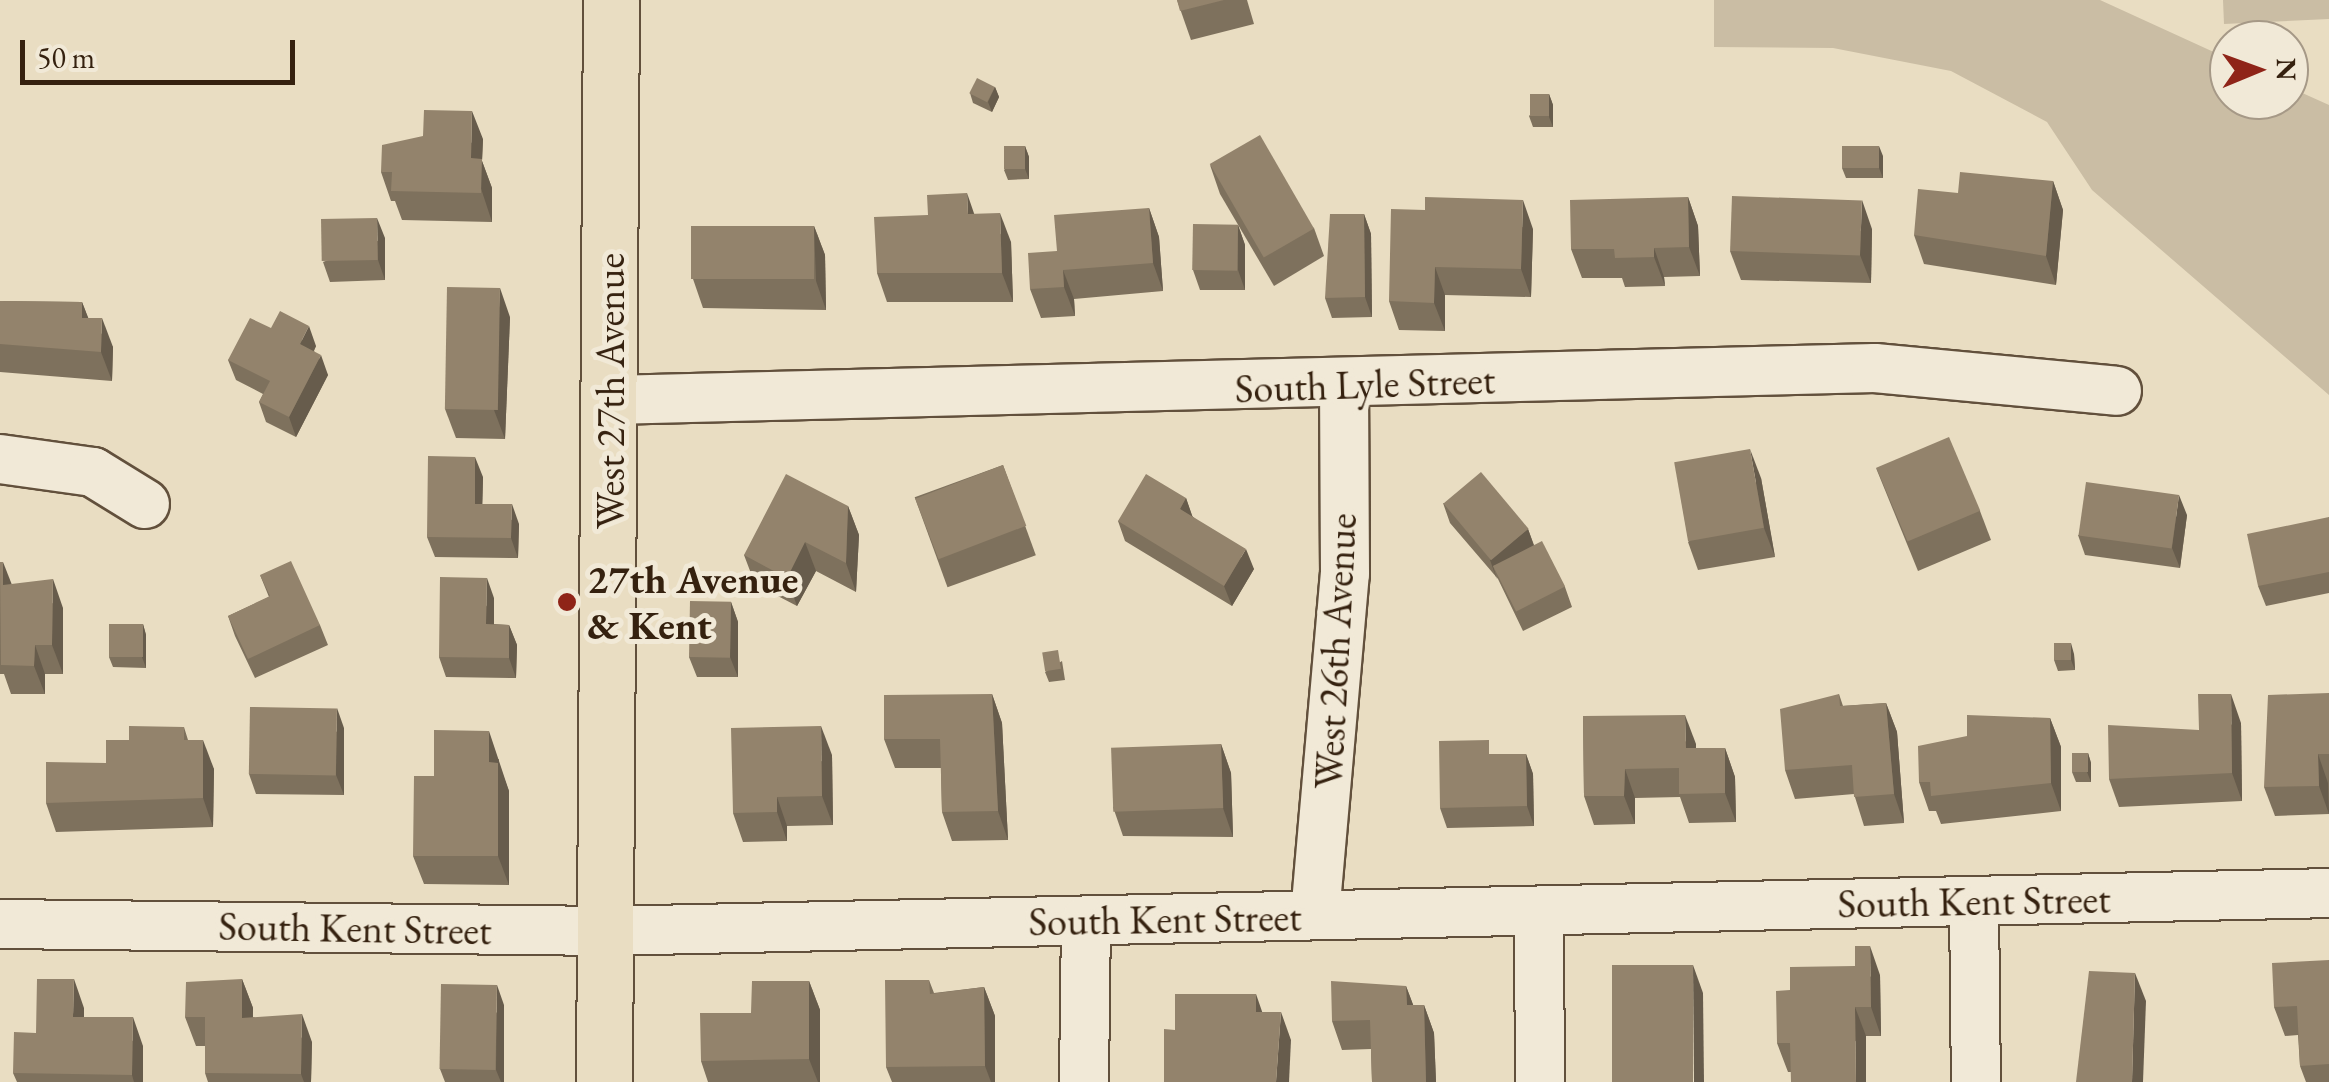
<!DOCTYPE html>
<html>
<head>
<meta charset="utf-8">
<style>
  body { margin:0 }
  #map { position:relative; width:2329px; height:1082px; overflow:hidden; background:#e9ddc2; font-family:"EB Garamond",serif }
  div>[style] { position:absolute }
  .green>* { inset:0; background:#cabda4 }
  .roads { filter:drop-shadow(2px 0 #62503c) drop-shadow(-2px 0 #62503c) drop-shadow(0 2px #62503c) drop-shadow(0 -2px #62503c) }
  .minor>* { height:48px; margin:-24px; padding:0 24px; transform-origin:24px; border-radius:24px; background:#f1e9d7 }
  .major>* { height:55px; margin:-27.5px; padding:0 27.5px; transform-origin:27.5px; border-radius:27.5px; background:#e9ddc2 }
  .wall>* { inset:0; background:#7e715d; transform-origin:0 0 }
  .shaded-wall>* { inset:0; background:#675c4c }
  .building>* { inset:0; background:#93836c; transform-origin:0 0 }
  .dots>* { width:28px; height:28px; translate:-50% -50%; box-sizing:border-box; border:5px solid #f1e9d7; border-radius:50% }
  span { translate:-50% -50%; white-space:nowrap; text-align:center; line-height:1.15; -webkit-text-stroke:10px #f1e9d7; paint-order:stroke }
  .street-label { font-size:40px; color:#35210f }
  .poi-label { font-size:40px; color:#35210f; font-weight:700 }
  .left { translate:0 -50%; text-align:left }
  .north { position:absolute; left:2209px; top:20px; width:100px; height:100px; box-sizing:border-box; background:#f1e9d7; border:2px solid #a69987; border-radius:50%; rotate:89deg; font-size:28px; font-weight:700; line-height:40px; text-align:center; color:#35210f }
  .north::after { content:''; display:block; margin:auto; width:35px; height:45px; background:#8f2418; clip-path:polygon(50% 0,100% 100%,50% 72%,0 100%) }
  .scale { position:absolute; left:20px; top:40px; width:275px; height:45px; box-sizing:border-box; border:5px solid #35210f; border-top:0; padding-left:12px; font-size:30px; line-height:35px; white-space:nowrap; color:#35210f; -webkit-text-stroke:8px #f1e9d7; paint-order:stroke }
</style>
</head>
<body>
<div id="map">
  <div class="green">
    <i style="clip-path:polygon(1714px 0,2100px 0,2229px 59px,2229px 100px,2289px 100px,2289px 87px,2329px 105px,2329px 395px,2092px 190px,2047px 122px,1951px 71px,1833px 48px,1714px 47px)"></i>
    <i style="clip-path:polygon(2223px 0,2329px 0,2329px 19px,2224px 24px)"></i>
  </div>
  <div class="roads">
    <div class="minor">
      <i style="left:611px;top:400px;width:1264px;rotate:-1.45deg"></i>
      <i style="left:1875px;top:368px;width:243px;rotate:5.4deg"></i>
      <i style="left:0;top:459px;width:94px;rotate:8deg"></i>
      <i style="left:93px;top:472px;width:61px;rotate:31.6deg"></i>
      <i style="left:1974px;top:901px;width:181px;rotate:89.4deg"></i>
      <i style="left:1539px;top:911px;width:171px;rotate:89.7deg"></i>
      <i style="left:1315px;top:915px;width:342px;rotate:-85deg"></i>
      <i style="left:1345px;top:574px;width:188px;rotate:-90.3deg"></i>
      <i style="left:0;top:924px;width:605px;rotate:0.66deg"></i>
      <i style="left:605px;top:931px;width:1724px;rotate:-1.26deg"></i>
      <i style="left:1084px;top:1082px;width:161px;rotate:-89.3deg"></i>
    </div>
    <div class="major">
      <i style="left:604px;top:1082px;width:1082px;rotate:-89.63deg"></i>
    </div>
  </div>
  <div class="wall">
    <i style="clip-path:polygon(1177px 0,1247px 0,1254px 24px,1191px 40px)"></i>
    <i style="clip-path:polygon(995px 87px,999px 97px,992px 112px,973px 103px,970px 93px)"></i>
    <i style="clip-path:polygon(1549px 94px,1553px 105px,1553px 127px,1533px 127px,1529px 116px)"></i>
    <i style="clip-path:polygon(483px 139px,482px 161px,492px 188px,492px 222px,402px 220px,395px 201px,391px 201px,381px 172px)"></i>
    <i style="clip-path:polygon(1025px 146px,1029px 157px,1029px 179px,1008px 180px,1004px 170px)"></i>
    <i style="clip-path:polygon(1883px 156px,1883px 178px,1846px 178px,1842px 168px)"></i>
    <i style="clip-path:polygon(1210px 165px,1314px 228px,1324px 256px,1274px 286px,1220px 194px)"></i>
    <i style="clip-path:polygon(2053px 181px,2063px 210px,2056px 285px,1924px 264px,1914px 235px)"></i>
    <i style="clip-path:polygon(1688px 197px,1698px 226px,1700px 276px,1664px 277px,1665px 286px,1625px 287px,1622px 278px,1582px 278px,1571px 249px)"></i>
    <i style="clip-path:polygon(1149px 208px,1159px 237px,1163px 291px,1074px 299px,1075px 316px,1041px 318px,1030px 289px,1057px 251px)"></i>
    <i style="clip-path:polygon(1425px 210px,1533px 229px,1531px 297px,1445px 295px,1445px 331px,1399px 330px,1389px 301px)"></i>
    <i style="clip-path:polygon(974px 214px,1011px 242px,1013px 302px,887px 302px,877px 273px,928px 215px)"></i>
    <i style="clip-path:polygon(1364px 214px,1371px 234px,1372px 317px,1332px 318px,1325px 298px)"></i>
    <i style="clip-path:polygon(1238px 225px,1245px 245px,1245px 290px,1200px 290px,1193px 270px)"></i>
    <i style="clip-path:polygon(814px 226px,825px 255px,826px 310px,703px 308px,693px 279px)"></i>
    <i style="clip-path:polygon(1872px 229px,1871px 283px,1741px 280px,1730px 251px)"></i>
    <i style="clip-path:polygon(385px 238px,385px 280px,330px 282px,323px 262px)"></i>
    <i style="clip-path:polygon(0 301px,82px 302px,88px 318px,113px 347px,112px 381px,0 372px)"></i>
    <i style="clip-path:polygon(510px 317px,505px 439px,456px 438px,445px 409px)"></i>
    <i style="clip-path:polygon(271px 328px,316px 346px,314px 351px,328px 375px,296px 437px,266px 422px,259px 402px,263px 394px,236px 380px,228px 360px)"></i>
    <i style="left:1003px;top:465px;width:96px;height:94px;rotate:70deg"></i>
    <i style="clip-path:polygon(1876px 468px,1980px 511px,1991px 540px,1918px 571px)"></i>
    <i style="clip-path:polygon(483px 477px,482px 504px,519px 524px,518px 558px,435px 557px,427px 537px)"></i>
    <i style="clip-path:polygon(1761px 478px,1775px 557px,1698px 570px,1688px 542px)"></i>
    <i style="clip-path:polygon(1186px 498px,1192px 516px,1254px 569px,1232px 606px,1125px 541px,1118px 521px)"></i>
    <i style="clip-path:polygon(1443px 503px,1528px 529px,1534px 545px,1565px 587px,1572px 607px,1523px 631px,1498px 579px,1450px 523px)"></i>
    <i style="clip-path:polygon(848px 506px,859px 535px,856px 592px,816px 571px,797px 606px,755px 584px,744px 555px)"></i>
    <i style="clip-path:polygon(2187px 515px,2180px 568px,2085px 555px,2078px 535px)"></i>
    <i style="clip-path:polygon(2329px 517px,2329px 593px,2266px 606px,2258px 586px)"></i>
    <i style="clip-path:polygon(0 562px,11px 584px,63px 608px,63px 674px,45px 674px,45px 694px,11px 694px,4px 674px,0 674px)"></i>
    <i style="clip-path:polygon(260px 575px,320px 625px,328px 645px,255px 678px,235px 636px,228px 616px,269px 597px)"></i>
    <i style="clip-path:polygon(494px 598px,494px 624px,509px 625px,517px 645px,516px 678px,446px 677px,439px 657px)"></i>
    <i style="clip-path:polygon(731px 602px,738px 622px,738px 677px,697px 677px,689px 657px)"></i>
    <i style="clip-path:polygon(143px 624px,146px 635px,146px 668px,113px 667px,109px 657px)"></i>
    <i style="clip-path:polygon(2074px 654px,2075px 670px,2058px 671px,2054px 660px)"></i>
    <i style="clip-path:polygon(1062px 661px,1065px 680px,1049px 682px,1045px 672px)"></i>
    <i style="clip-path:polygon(2329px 693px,2329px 814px,2275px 816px,2264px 787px)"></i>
    <i style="clip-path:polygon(992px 694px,1002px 723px,1008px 840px,952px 841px,942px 812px,941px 768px,895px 768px,884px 739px)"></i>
    <i style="clip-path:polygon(1839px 694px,1843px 706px,1886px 703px,1897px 732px,1904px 823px,1864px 826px,1854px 794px,1795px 799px,1785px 770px)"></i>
    <i style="clip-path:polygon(1583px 716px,1696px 744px,1696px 748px,1725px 748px,1735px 777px,1736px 822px,1689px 823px,1680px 797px,1635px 798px,1635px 824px,1594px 825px,1584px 796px)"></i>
    <i style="clip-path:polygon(2050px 718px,2061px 747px,2061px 811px,1941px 824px,1936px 811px,1929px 811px,1919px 782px)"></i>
    <i style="clip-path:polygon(2241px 723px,2242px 801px,2119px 807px,2109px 779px,2199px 730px)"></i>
    <i style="clip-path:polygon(184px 727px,188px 740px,214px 769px,213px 827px,56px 832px,46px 803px,106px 763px,129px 740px)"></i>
    <i style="clip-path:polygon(344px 728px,344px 795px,256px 794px,249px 774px)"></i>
    <i style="clip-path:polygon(1221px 744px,1231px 773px,1233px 837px,1123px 836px,1113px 807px)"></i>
    <i style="clip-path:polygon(2088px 753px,2091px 763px,2091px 782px,2076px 782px,2072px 772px)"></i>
    <i style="clip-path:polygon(1494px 754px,1526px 754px,1533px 774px,1534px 826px,1447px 828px,1440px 808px)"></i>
    <i style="clip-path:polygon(832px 755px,833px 825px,787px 826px,787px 841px,743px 842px,733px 813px)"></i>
    <i style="clip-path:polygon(499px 759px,499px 765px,509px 791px,509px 885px,424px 884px,413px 856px,434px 776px)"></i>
    <i style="clip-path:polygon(2329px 960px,2329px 1082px,2306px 1082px,2300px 1066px,2298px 1035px,2285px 1036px,2274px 1007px)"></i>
    <i style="clip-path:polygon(1880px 975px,1881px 1036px,1866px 1036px,1791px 1072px,1788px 1072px,1777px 1043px,1790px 990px)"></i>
    <i style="clip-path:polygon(242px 979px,253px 1008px,253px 1017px,312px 1042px,311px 1082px,208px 1082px,205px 1073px,205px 1046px,196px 1046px,185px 1017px)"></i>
    <i style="clip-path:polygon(929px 980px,934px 993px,984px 987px,995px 1016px,995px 1082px,892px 1082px,886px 1067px)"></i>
    <i style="clip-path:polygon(809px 981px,820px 1010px,820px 1082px,708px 1082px,701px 1061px,751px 1013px)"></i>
    <i style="clip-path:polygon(1406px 986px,1413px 1005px,1424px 1005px,1434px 1033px,1436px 1082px,1372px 1082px,1371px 1049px,1342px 1050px,1332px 1021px)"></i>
    <i style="clip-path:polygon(504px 1005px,504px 1082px,445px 1082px,440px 1069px)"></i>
    <i style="clip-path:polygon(84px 1008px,84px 1017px,143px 1046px,143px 1082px,17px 1082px,13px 1073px,36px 1033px)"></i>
  </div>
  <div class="shaded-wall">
    <i style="clip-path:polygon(995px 87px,999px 97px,992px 112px,988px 102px)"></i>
    <i style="clip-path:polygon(1549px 94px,1553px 105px,1553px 127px,1549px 117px)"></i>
    <i style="clip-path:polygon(472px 111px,483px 139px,482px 161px,492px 188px,492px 222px,471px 158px)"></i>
    <i style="clip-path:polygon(1025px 146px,1029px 157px,1029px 179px,1025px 169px)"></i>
    <i style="clip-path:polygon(1879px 146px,1883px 156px,1883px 178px,1879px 168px)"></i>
    <i style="clip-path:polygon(2053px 181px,2063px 210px,2056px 285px,2046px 256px)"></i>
    <i style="clip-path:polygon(967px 193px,977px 222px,968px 214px)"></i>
    <i style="clip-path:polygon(1688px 197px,1698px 226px,1700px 276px,1689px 247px)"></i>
    <i style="clip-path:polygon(1523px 200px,1533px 229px,1531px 297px,1521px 269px)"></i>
    <i style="clip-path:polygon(1862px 200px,1872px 229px,1871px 283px,1860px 255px)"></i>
    <i style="clip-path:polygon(1149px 208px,1159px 237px,1163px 291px,1153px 263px)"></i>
    <i style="clip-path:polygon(1000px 213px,1011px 242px,1013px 302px,1002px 273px)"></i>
    <i style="clip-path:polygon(1364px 214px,1371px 234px,1372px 317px,1365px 297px)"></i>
    <i style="clip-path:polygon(377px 218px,385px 238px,385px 280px,378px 260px)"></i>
    <i style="clip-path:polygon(1238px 225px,1245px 245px,1245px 290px,1238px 270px)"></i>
    <i style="clip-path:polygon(814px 226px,825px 255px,826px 310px,816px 281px)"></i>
    <i style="clip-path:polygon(1654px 248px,1664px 277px,1665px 286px,1654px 257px)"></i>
    <i style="clip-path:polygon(1435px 267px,1445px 295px,1445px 331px,1434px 303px)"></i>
    <i style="clip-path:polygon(1063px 270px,1074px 299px,1075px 316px,1064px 287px)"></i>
    <i style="clip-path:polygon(500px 288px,510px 317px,505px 439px,494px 410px)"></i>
    <i style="clip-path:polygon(82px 302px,93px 330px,82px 318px)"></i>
    <i style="clip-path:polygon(102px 318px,113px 347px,112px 381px,101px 352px)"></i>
    <i style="clip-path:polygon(309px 326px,316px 346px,307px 364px,300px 344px)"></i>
    <i style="clip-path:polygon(321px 355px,328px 375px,296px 437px,289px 417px)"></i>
    <i style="clip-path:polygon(1750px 449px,1761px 478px,1775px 557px,1764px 528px)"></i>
    <i style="clip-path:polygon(475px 457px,483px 477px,482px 524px,475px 504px)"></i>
    <i style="clip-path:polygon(2179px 495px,2187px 515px,2180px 568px,2172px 548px)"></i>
    <i style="clip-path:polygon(1186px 498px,1193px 518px,1180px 509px)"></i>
    <i style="clip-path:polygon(512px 504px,519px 524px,518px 558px,511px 538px)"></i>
    <i style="clip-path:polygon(848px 506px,859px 535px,856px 592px,846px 563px)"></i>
    <i style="clip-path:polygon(1528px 529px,1535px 549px,1493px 566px,1497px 580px,1490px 560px)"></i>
    <i style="clip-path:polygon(805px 542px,816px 571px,797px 606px,787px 578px)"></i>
    <i style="clip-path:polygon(1246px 549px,1254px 569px,1232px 606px,1224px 586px)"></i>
    <i style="clip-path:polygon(3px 562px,14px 590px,3px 585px)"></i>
    <i style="clip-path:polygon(487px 578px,494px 598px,494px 644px,486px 624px)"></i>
    <i style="clip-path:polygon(53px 579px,63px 608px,63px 674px,52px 645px)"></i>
    <i style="clip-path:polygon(731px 602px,738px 622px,738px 677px,730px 657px)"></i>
    <i style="clip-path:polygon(143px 624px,146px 635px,146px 668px,142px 657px)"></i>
    <i style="clip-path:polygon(509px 625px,517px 645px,516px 678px,509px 658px)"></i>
    <i style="clip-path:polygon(2071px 643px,2074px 654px,2075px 670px,2071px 660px)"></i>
    <i style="clip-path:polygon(35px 645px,45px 674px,45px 694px,34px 666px)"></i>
    <i style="clip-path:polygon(992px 694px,1002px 723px,1008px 840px,998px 811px)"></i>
    <i style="clip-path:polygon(2231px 694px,2241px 723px,2242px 801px,2232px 773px)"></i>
    <i style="clip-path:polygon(1886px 703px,1897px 732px,1904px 823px,1894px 794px)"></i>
    <i style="clip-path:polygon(337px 708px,344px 728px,344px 795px,336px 775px)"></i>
    <i style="clip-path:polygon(1685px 715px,1696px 744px,1696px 777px,1686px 748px)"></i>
    <i style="clip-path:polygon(2050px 718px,2061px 747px,2061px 811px,2051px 783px)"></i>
    <i style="clip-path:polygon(821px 726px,832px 755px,833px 825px,822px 796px)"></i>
    <i style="clip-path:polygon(489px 731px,509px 791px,509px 885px,498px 856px,489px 762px)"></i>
    <i style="clip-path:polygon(203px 740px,214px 769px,213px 827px,203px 798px)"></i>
    <i style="clip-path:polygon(1221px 744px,1231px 773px,1233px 837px,1223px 808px)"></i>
    <i style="clip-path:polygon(1725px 748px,1735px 777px,1736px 822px,1725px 793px)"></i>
    <i style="clip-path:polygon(2088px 753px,2091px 763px,2091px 782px,2087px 772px)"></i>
    <i style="clip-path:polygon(1526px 754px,1533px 774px,1534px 826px,1527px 806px)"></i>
    <i style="clip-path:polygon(2318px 754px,2328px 783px,2329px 814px,2319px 786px)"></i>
    <i style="clip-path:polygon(1625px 769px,1635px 798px,1635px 824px,1624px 796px)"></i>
    <i style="clip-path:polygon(777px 797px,787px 826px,787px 841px,777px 812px)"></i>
    <i style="clip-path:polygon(1870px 946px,1880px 975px,1881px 1036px,1871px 1007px)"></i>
    <i style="clip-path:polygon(1693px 965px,1703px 993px,1704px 1082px,1694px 1082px)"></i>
    <i style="clip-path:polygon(2135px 973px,2146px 1001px,2143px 1082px,2132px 1082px)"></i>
    <i style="clip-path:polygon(74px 979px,84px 1008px,84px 1045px,73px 1017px)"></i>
    <i style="clip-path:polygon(242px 979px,253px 1008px,252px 1047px,242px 1018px)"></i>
    <i style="clip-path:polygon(809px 981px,820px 1010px,820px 1082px,818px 1082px,809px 1059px)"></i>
    <i style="clip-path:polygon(497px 985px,504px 1005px,504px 1082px,501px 1082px,496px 1070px)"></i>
    <i style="clip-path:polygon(1406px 986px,1417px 1015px,1407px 1005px)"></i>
    <i style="clip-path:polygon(984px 987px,995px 1016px,995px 1082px,991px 1082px,985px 1066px)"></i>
    <i style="clip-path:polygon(1256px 994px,1266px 1023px,1256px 1012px)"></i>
    <i style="clip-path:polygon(1424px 1005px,1434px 1033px,1436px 1082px,1426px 1082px)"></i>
    <i style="clip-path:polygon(1855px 1007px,1866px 1036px,1866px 1082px,1856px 1082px)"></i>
    <i style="clip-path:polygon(1281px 1012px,1291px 1040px,1289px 1082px,1276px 1082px)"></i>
    <i style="clip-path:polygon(302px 1014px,312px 1042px,311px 1082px,304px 1082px,301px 1074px)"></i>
    <i style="clip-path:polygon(133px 1017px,143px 1046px,143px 1082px,134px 1082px,132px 1075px)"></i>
  </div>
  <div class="building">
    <i style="clip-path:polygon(1177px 0,1224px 0,1180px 11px)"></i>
    <i style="left:977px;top:78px;width:20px;height:17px;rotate:27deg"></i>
    <i style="left:1530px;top:94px;width:19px;height:22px"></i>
    <i style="clip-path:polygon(424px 110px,472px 111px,471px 158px,482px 159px,481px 193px,391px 191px,392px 172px,381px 172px,382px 145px,423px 136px)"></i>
    <i style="left:1260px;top:135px;width:108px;height:58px;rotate:60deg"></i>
    <i style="left:1025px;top:146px;width:23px;height:21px;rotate:90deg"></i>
    <i style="left:1842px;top:146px;width:37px;height:22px"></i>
    <i style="clip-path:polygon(1960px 172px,2053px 181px,2046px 256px,1914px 235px,1918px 189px,1958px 193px)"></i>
    <i style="clip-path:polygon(967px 193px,968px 214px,1000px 213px,1002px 273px,877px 273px,874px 217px,928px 215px,927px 195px)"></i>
    <i style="left:1732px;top:196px;width:130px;height:55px;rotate:2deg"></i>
    <i style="clip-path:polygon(1425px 197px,1523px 200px,1521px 269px,1435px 267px,1434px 303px,1389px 301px,1391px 209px,1425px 210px)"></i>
    <i style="clip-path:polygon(1688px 197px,1689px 247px,1654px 248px,1654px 257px,1615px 258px,1614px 249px,1571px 249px,1570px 200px)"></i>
    <i style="clip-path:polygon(1149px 208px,1153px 263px,1063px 270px,1064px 287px,1030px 289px,1028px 253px,1057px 251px,1054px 215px)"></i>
    <i style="clip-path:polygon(1330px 214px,1364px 214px,1365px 297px,1325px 298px)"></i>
    <i style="left:377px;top:218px;width:42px;height:56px;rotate:89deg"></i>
    <i style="left:1193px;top:224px;width:45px;height:46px;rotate:1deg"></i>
    <i style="left:691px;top:226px;width:123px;height:53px"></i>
    <i style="left:447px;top:287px;width:53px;height:122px;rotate:1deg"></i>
    <i style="clip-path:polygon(0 301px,82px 302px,82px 318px,102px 318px,101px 352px,0 344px)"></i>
    <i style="clip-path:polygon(280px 311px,309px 326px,300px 344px,321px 355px,289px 417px,259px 402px,270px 381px,228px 360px,250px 318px,271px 328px)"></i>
    <i style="left:1949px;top:437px;width:80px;height:79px;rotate:67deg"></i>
    <i style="left:1750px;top:449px;width:80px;height:77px;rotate:80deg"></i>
    <i style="clip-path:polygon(428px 456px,475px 457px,475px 504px,512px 504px,511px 538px,427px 537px)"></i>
    <i style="left:1003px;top:465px;width:65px;height:94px;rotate:69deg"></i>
    <i style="left:1481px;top:472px;width:74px;height:49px;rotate:50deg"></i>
    <i style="clip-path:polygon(786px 474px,848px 506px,846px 563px,805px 542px,787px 578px,744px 555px)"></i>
    <i style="clip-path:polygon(1146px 474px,1186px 498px,1180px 509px,1246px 549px,1224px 586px,1118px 521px)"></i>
    <i style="left:2086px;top:482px;width:94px;height:54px;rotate:8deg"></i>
    <i style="clip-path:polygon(2329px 517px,2329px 572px,2258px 586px,2247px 534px)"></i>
    <i style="left:1542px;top:541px;width:51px;height:55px;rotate:63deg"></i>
    <i style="clip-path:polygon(291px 561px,320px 625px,248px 659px,228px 616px,270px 596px,260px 575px)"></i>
    <i style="clip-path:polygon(0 562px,3px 562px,3px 585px,53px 579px,52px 645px,35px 645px,34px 666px,1px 665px)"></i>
    <i style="clip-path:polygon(440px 577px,487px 578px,486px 624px,509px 625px,509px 658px,439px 657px)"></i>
    <i style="left:690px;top:601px;width:41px;height:56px;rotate:1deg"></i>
    <i style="left:109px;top:624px;width:34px;height:33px"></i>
    <i style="left:2071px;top:643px;width:17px;height:17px;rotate:90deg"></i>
    <i style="left:1058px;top:650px;width:19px;height:16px;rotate:81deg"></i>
    <i style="clip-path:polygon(2329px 693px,2329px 754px,2318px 754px,2319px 786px,2264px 787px,2268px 695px)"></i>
    <i style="clip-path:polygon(992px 694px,998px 811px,942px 812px,940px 739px,884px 739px,884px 695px)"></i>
    <i style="clip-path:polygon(1839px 694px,1840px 706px,1886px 703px,1894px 794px,1854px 797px,1852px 765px,1785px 770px,1780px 709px)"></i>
    <i style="clip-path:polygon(2198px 694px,2231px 694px,2232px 773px,2109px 779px,2108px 725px,2199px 730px)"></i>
    <i style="left:250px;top:707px;width:87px;height:67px;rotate:1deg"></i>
    <i style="clip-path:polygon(1685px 715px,1686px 748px,1725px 748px,1725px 793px,1679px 794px,1679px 768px,1625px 769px,1624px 796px,1584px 796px,1583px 716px)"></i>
    <i style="clip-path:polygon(1967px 715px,2050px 718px,2051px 783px,1931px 796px,1930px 782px,1919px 782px,1918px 746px,1967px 736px)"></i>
    <i style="clip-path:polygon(129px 726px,184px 727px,184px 740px,203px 740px,203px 798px,46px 803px,46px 762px,106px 763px,106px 740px,129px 740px)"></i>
    <i style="clip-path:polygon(821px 726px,822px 796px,777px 797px,777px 812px,733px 813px,731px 728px)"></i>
    <i style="clip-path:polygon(434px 730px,489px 731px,489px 762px,498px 763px,498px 856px,413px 856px,414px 776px,434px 776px)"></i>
    <i style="clip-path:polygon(1489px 740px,1489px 754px,1526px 754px,1527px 806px,1440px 808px,1439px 741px)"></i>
    <i style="left:1221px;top:744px;width:64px;height:110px;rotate:88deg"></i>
    <i style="left:2072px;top:753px;width:16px;height:19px"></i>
    <i style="clip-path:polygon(1855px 946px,1870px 946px,1871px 1007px,1855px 1007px,1856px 1082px,1791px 1082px,1790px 1043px,1777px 1043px,1776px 991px,1790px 990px,1790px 967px,1855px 966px)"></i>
    <i style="clip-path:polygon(2329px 960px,2329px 1064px,2300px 1066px,2297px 1006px,2274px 1007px,2272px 963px)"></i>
    <i style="left:1612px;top:965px;width:81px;height:117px"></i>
    <i style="clip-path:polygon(2089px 971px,2135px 973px,2132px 1082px,2076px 1082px)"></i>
    <i style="clip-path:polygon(37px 979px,74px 979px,73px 1017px,133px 1017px,132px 1075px,13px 1073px,14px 1032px,36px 1033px)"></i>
    <i style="clip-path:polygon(242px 979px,242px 1018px,302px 1014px,301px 1074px,205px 1073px,205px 1017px,185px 1017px,186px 982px)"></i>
    <i style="clip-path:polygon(885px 980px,929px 980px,930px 994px,984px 987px,985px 1066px,886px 1067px)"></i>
    <i style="clip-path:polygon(752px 981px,809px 981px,809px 1059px,701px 1061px,700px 1013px,751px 1013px)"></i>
    <i style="clip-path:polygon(1331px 981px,1406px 986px,1407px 1005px,1424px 1005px,1426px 1082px,1372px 1082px,1370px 1020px,1332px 1021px)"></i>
    <i style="left:441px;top:984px;width:56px;height:85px;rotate:1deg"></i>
    <i style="clip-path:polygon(1175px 994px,1256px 994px,1256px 1012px,1281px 1012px,1276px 1082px,1164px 1082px,1164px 1029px,1175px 1030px)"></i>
  </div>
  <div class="dots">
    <i style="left:567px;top:602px;background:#8f2418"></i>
  </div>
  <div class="street-label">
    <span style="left:1365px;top:384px;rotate:-2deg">South Lyle Street</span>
    <span style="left:610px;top:391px;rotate:-90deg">West 27th Avenue</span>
    <span style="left:1335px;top:651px;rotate:-87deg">West 26th Avenue</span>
    <span style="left:1974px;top:901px;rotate:-1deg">South Kent Street</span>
    <span style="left:1165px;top:919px;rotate:-1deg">South Kent Street</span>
    <span style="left:355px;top:928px;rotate:1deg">South Kent Street</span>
  </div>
  <div class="poi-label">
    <span class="left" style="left:587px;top:602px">27th Avenue<br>&amp; Kent</span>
  </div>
  <div class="north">N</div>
  <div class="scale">50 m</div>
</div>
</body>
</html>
